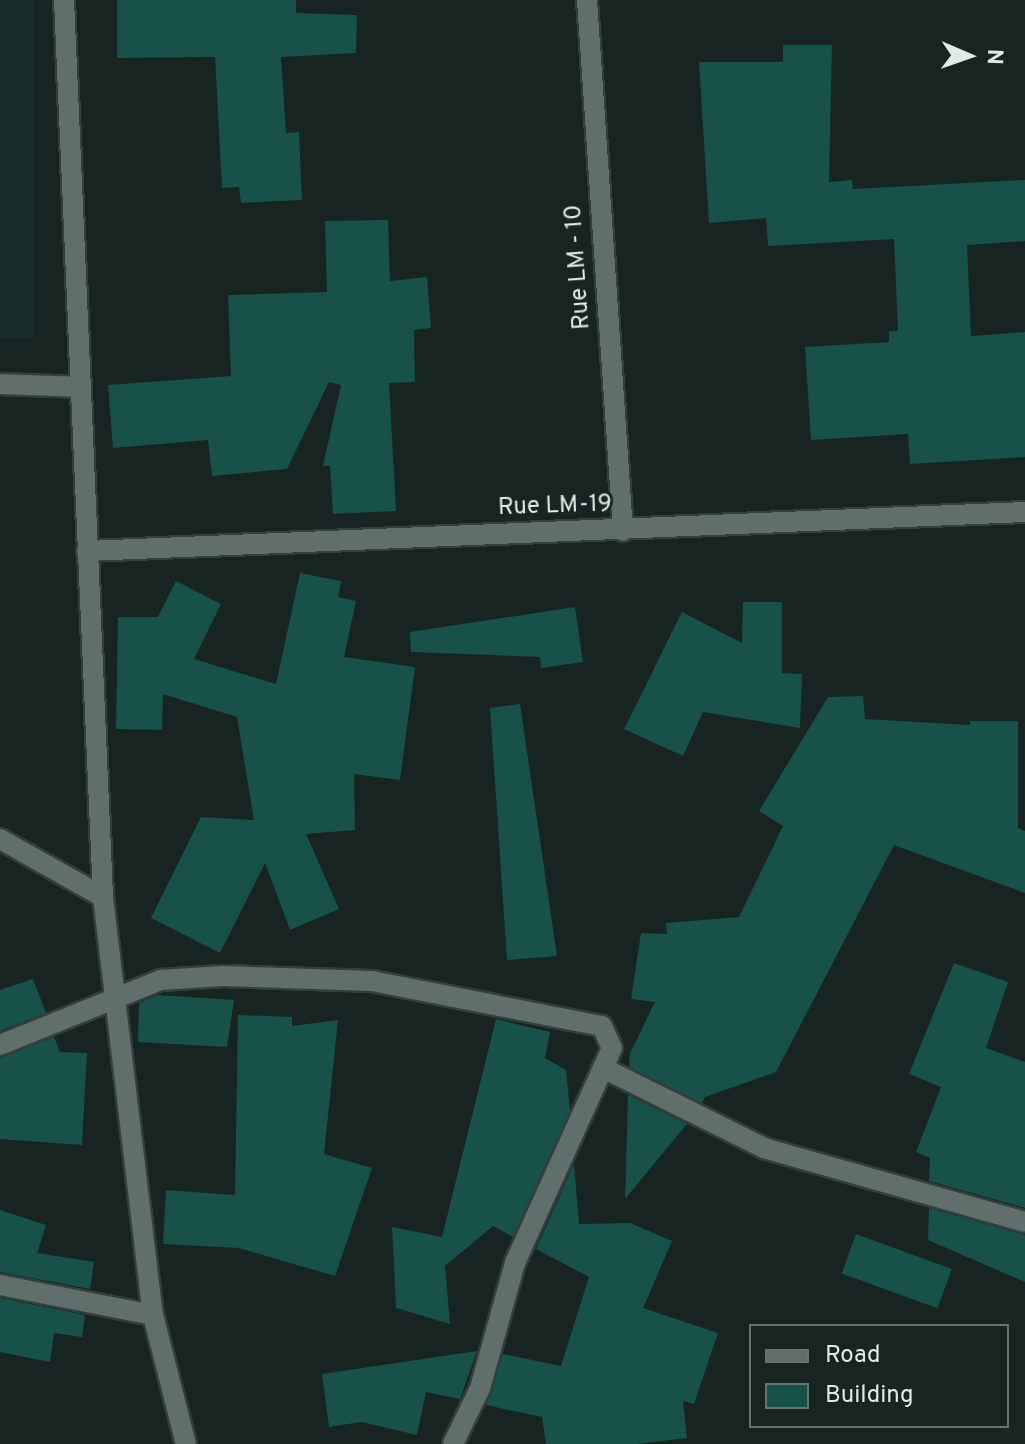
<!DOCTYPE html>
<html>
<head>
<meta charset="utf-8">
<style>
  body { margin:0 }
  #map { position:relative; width:1025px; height:1444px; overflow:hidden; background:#172422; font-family:Overpass,sans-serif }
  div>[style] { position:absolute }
  .built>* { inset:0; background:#182e2b; transform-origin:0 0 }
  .building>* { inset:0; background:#18504a; transform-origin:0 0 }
  .roads { filter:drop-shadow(2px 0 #343e3c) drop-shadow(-2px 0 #343e3c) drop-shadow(0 2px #343e3c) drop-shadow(0 -2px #343e3c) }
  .minor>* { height:20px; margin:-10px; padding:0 10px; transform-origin:10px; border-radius:10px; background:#606f6c }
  span { translate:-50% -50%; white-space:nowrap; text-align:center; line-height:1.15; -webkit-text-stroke:6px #172422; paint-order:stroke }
  .street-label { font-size:24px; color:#e1eae8 }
  .legend { position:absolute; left:749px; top:1324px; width:260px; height:104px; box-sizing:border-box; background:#172422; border:2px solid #687371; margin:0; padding:10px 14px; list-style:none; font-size:24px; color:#e1eae8 }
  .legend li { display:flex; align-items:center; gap:16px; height:40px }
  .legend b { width:40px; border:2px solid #687371 }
  .north { position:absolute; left:929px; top:16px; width:80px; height:80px; -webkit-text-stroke:6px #172422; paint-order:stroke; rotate:92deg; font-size:22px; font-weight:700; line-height:32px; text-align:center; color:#e1eae8 }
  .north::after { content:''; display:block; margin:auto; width:28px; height:36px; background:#e1eae8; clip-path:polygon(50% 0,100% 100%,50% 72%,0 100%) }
</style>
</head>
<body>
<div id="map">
  <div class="built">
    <i style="left:0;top:0;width:33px;height:338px"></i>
  </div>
  <div class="building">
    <i style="clip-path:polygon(117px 0,296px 0,296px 13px,357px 15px,356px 53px,281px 57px,286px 133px,299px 132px,302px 200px,241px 203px,239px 187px,222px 188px,215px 57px,117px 58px)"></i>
    <i style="clip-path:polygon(783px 45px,832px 45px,829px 182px,852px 180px,853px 189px,1025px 180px,1025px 241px,967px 245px,971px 336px,1025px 332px,1025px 457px,910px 464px,908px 434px,811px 440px,805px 347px,889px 342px,889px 331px,898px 331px,894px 239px,768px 246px,766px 218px,709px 223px,699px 62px,783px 62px)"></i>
    <i style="clip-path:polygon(388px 220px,390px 281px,427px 277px,431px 328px,414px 330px,415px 382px,389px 383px,396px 511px,333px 514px,330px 466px,323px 466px,341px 385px,329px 382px,287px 469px,212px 476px,208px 440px,113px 448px,108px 385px,231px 376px,228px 295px,327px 292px,325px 221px)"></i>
    <i style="clip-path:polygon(300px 573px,341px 581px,338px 597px,356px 601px,344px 657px,415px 667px,400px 780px,354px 774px,355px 830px,306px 834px,339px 909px,290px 930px,265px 863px,220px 953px,151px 918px,201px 817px,254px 820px,237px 717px,163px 694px,162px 730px,116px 729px,118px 617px,158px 617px,176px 581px,221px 604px,194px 659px,276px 684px)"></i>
    <i style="clip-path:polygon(743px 602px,782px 602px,782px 673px,802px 674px,800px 728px,703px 712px,683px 756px,624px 729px,682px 612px,742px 643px)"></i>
    <i style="clip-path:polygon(575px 607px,583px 662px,541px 668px,540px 657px,411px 652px,410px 632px)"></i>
    <i style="clip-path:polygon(863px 696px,865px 719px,970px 725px,970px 721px,1018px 721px,1018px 828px,1025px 831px,1025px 893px,894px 845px,776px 1072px,705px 1097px,702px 1103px,629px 1067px,630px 1053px,655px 1002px,631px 999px,641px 933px,667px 934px,666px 923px,739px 917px,783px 826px,759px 811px,828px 697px)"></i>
    <i style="clip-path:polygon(520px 704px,557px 956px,507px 960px,490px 708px)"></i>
    <i style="clip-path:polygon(954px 963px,1008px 982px,986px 1048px,1025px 1062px,1025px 1208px,929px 1181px,930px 1158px,916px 1152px,941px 1087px,909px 1074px)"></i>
    <i style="clip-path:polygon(33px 979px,46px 1013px,0 1031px,0 990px)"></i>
    <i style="clip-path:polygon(158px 995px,234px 1000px,227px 1047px,138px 1042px,139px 1003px)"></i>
    <i style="clip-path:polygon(238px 1015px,292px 1017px,292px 1026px,338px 1020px,324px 1154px,372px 1168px,335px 1276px,239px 1248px,163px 1244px,166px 1190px,235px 1195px)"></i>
    <i style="clip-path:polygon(496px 1019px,550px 1032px,545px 1058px,566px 1070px,570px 1111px,513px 1237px,493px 1226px,445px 1266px,450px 1324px,396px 1308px,392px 1227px,442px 1237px)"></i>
    <i style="clip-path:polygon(54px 1037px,60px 1052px,87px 1053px,82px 1145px,0 1139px,0 1058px)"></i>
    <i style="clip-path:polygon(628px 1095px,687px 1124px,625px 1199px)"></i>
    <i style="clip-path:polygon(574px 1164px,579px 1224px,630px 1223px,672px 1241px,643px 1308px,718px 1333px,694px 1404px,683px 1401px,687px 1438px,637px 1444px,546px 1444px,542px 1417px,486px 1405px,503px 1354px,561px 1366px,589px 1277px,536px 1249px)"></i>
    <i style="clip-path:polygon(929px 1208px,1025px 1235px,1025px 1282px,928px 1240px)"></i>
    <i style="clip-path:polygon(0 1210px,46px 1225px,37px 1253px,94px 1262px,90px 1289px,0 1272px)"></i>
    <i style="left:856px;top:1234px;width:102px;height:42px;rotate:20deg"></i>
    <i style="clip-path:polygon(0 1298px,85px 1315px,82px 1337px,54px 1333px,50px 1362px,0 1352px)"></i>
    <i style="clip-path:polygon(477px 1351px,460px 1399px,426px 1392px,417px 1435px,361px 1422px,329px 1427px,322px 1374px)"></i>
  </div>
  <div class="roads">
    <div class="minor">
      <i style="left:64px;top:0;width:898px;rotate:87.51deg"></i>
      <i style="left:103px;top:897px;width:421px;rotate:83.2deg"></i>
      <i style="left:153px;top:1315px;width:133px;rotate:75.7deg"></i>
      <i style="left:587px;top:0;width:532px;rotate:86.12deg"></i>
      <i style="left:0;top:384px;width:81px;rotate:2.1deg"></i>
      <i style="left:87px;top:551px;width:939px;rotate:-2.38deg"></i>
      <i style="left:0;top:839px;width:118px;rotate:29.4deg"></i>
      <i style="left:0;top:1045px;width:174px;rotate:-22deg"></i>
      <i style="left:161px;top:980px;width:62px;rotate:-3.7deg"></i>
      <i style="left:223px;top:976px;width:149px;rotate:1.9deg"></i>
      <i style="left:372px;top:981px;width:234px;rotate:11.1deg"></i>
      <i style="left:602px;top:1026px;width:24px;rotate:66deg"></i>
      <i style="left:612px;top:1048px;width:236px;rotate:114.3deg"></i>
      <i style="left:515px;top:1263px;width:130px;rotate:105.6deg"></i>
      <i style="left:480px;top:1388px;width:62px;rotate:115.7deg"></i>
      <i style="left:603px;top:1068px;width:180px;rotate:26.4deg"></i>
      <i style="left:764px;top:1148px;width:271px;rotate:15.8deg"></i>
      <i style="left:0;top:1285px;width:156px;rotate:11.1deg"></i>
    </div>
  </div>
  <div class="street-label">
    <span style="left:579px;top:267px;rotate:-94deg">Rue LM - 10</span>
    <span style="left:555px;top:507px;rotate:-2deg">Rue LM-19</span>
  </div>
  <ul class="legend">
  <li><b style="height:10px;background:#606f6c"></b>Road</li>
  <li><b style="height:22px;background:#18504a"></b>Building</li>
  </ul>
  <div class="north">N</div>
</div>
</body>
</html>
